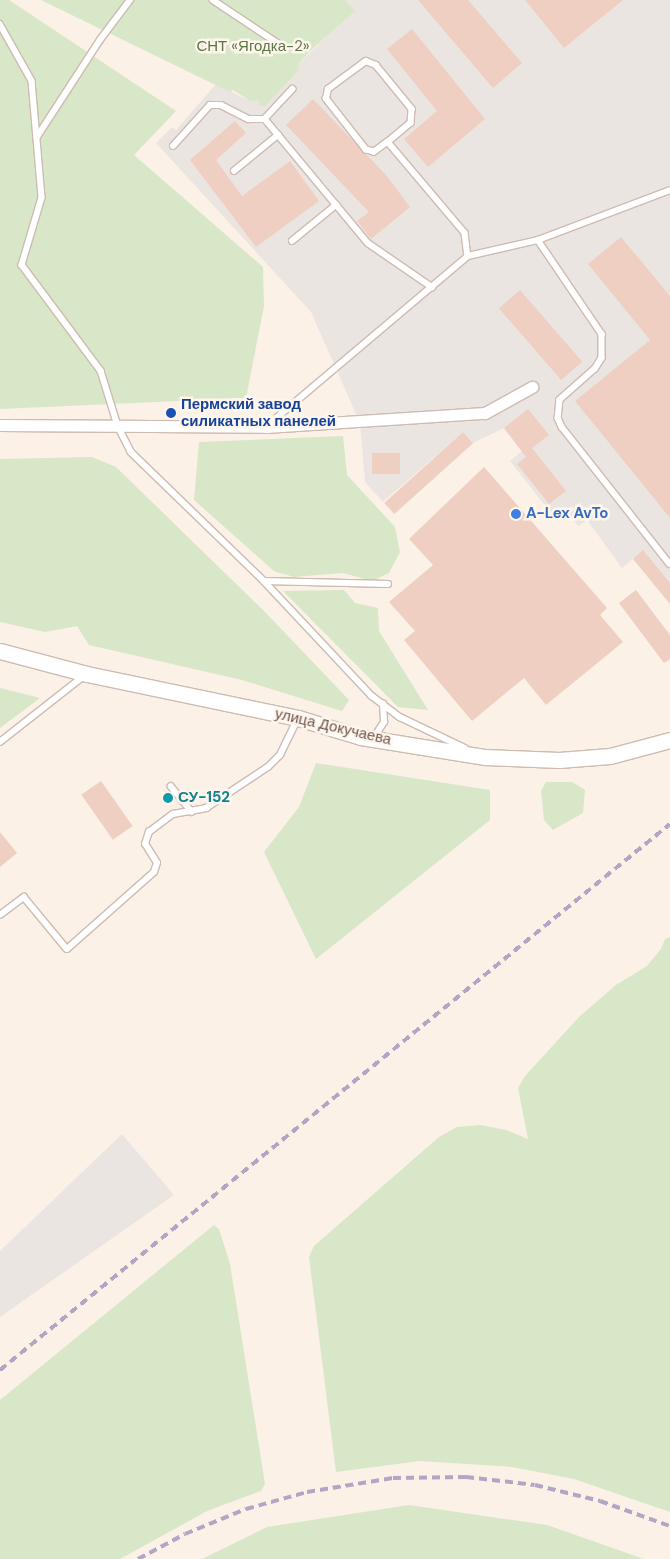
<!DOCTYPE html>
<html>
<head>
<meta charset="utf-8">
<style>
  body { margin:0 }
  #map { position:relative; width:670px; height:1559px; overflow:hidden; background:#fbf1e7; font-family:"DM Sans",sans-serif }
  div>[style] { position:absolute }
  .industrial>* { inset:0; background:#ebe5e1 }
  .green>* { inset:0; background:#d7e7c7 }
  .building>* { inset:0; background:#eecfc1; transform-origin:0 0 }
  .roads { filter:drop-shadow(1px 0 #cebbb1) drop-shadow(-1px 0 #cebbb1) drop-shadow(0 1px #cebbb1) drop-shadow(0 -1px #cebbb1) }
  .lane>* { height:5.5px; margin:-2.75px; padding:0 2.75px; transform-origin:2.75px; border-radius:2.75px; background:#fff }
  .street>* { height:11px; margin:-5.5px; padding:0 5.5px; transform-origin:5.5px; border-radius:5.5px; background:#fff }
  .secondary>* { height:15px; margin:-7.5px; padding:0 7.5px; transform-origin:7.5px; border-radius:7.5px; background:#fff }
  .rail>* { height:4px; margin-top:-2px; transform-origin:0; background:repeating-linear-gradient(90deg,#b3a6c4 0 8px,transparent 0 13px) }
  .dots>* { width:14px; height:14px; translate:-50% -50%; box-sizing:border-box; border:2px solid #fef6ed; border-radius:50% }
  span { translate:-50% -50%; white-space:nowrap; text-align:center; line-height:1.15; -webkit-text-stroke:5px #fef6ed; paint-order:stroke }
  .park-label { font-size:15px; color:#5a7846 }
  .transit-label { font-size:15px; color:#164399; font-weight:700 }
  .left { translate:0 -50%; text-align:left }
  .shop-label { font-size:15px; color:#366cbe; font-weight:700 }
  .street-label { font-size:15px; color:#72574e }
  .culture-label { font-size:15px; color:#0d838f; font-weight:700 }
</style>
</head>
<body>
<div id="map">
  <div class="industrial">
    <i style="clip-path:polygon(345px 0,670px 0,670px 583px,643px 551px,622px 568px,587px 520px,578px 526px,569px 515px,558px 522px,510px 461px,522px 451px,504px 428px,473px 443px,463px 432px,383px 502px,365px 482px,360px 423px,311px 312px,156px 143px,172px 127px,176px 130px,216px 84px,250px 101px,299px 63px,354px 11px)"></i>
    <i style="clip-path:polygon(122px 1134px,174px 1195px,0 1317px,0 1251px)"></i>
  </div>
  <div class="green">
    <i style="clip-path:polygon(0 0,9px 0,176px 111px,134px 155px,263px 267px,264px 306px,246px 398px,0 409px)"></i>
    <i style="clip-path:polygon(41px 0,345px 0,355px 11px,308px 53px,299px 63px,298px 71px,265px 106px,260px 106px,259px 100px,250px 101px,233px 90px,230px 92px)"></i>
    <i style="clip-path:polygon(343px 436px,347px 475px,395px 527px,400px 552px,389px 573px,372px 581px,343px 573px,294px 577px,274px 571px,194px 500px,199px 442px)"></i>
    <i style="clip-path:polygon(92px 457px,116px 467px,266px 613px,349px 700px,342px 711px,242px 680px,89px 645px,77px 626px,45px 632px,0 622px,0 459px)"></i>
    <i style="clip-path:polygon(344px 590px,355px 603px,378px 608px,379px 631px,428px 710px,398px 707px,283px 591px)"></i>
    <i style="clip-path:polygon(0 688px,40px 698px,0 728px)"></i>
    <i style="clip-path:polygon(316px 763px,490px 790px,490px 820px,316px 959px,264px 852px,299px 807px)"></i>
    <i style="clip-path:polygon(546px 782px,572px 782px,585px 790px,583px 813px,553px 830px,544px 820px,541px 791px)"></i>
    <i style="clip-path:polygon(670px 937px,670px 1512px,574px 1479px,512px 1467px,420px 1461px,336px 1472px,309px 1257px,314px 1246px,439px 1137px,457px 1127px,480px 1125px,506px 1130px,528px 1139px,518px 1088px,525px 1076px,580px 1016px,616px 985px,647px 966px,661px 949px,665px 939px)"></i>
    <i style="clip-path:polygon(214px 1225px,219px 1229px,230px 1264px,265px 1484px,261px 1491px,207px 1511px,120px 1559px,0 1559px,0 1400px)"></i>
    <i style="clip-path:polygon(409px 1505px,547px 1525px,644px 1559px,202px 1559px,267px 1527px)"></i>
  </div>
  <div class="building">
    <i style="clip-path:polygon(418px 0,468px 0,522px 63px,493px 88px)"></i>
    <i style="clip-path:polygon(525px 0,623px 0,564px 48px)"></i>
    <i style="clip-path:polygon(412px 29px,485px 119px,428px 167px,404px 139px,437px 111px,387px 49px)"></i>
    <i style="clip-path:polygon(313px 99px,386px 175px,410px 207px,371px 239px,357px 221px,369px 212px,286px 125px)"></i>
    <i style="clip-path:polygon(235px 121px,246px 133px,216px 160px,242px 196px,290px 161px,319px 201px,256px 247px,190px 160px)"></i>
    <i style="clip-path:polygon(621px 237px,670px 296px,670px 518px,575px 401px,650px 340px,588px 264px)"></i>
    <i style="left:520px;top:290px;width:95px;height:28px;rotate:49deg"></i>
    <i style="clip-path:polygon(528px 409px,549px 435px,532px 448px,566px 491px,549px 504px,517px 464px,526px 457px,504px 428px)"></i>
    <i style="left:463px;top:432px;width:15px;height:106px;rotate:48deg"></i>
    <i style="left:372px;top:453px;width:28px;height:21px"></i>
    <i style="clip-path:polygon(484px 467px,607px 608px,600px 615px,623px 642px,546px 705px,524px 678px,472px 721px,404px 640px,415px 631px,389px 602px,433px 565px,409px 539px)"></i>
    <i style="clip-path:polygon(643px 550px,670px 583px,670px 604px,633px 559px)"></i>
    <i style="clip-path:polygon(636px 590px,670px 635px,670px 659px,664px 663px,619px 603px)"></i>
    <i style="left:101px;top:781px;width:55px;height:24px;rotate:55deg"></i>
    <i style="clip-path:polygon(0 832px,17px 853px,0 867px)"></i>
  </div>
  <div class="roads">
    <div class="lane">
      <i style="left:213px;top:0;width:79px;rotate:33.7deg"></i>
      <i style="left:0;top:24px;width:65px;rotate:60.7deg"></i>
      <i style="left:32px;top:81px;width:117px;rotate:85.1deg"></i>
      <i style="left:42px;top:198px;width:70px;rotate:106.6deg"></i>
      <i style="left:22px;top:265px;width:132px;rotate:53.3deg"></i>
      <i style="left:101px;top:371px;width:58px;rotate:72.8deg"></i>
      <i style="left:118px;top:426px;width:29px;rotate:63deg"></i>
      <i style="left:131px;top:452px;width:185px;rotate:44.1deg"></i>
      <i style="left:264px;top:581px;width:158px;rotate:46.8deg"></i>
      <i style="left:372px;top:696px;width:35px;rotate:37deg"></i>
      <i style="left:400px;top:717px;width:72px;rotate:25.5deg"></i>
      <i style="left:293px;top:89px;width:41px;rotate:133deg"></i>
      <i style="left:265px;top:119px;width:161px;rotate:50.3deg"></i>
      <i style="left:368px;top:243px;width:78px;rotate:34.5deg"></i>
      <i style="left:37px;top:137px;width:116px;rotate:-57deg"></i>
      <i style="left:100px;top:40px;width:50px;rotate:-53.1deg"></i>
      <i style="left:388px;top:142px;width:17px;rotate:144deg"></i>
      <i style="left:374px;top:152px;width:8px;rotate:-166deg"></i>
      <i style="left:366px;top:150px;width:65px;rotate:-128.1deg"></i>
      <i style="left:326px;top:99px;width:10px;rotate:-79deg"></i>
      <i style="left:328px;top:89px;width:47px;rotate:-36.4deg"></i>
      <i style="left:366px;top:61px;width:11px;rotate:22deg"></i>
      <i style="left:376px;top:65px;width:57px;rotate:50.7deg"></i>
      <i style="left:412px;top:109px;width:14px;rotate:94deg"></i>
      <i style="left:411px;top:123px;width:30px;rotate:140deg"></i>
      <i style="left:388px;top:142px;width:119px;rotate:49.8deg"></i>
      <i style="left:465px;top:233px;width:23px;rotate:83deg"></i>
      <i style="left:173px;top:146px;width:55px;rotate:-47.9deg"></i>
      <i style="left:210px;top:105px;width:11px"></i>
      <i style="left:221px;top:105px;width:31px;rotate:27deg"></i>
      <i style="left:249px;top:119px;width:16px"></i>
      <i style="left:234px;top:171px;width:57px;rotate:-39.3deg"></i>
      <i style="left:538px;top:240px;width:114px;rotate:55.8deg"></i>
      <i style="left:602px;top:334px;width:24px;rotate:90deg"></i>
      <i style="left:602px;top:358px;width:13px;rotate:122deg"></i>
      <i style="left:595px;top:369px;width:47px;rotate:138.5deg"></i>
      <i style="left:560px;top:400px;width:18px;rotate:96deg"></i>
      <i style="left:558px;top:418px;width:10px;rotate:66deg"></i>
      <i style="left:562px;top:427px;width:174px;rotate:51.8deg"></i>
      <i style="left:292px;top:241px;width:57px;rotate:-39.3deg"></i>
      <i style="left:268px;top:425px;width:262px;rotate:-40.2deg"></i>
      <i style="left:468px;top:256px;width:72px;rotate:-12.9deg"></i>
      <i style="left:538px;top:240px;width:141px;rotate:-20.7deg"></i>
      <i style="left:264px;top:581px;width:124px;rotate:1.4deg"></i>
      <i style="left:374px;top:737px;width:18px;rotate:-56deg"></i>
      <i style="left:384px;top:722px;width:18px;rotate:-93deg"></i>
      <i style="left:0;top:742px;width:108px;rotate:-38.2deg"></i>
      <i style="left:171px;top:786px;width:33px;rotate:51deg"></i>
      <i style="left:0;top:915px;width:30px;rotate:-37deg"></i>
      <i style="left:24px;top:897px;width:67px;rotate:50.4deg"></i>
      <i style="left:67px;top:949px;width:116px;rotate:-41.5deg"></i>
      <i style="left:154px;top:872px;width:9px;rotate:-72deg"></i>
      <i style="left:157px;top:863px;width:22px;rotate:-122deg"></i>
      <i style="left:145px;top:844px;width:13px;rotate:-72deg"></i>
      <i style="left:149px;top:832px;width:30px;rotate:-37deg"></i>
      <i style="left:173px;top:814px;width:34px;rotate:-10deg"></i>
      <i style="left:206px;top:808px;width:74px;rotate:-33.5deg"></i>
      <i style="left:268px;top:767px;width:17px;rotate:-45deg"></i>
      <i style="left:280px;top:755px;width:39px;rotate:-64deg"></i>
    </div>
    <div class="street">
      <i style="left:0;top:425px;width:266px;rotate:0.4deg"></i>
      <i style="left:266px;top:427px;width:219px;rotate:-3.7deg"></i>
      <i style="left:485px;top:413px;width:54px;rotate:-29deg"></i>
    </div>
    <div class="secondary">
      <i style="left:0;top:651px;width:90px;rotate:14.8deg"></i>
      <i style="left:87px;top:674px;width:216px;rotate:11.8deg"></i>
      <i style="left:298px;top:718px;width:66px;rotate:16.8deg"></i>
      <i style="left:361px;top:737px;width:126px;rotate:9.2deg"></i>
      <i style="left:485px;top:757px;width:74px;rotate:2.3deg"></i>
      <i style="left:559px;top:760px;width:51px;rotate:-4.5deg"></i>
      <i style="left:610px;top:756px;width:62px;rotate:-14.9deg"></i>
    </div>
  </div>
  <div class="rail">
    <i style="left:0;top:1370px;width:864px;rotate:-39.18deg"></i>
    <i style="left:138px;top:1559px;width:53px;rotate:-28deg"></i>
    <i style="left:185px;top:1534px;width:66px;rotate:-22.3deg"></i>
    <i style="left:246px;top:1509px;width:63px;rotate:-15.6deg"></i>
    <i style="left:307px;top:1492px;width:87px;rotate:-9.2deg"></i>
    <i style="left:393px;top:1478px;width:73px;rotate:-0.8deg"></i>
    <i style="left:466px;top:1477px;width:69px;rotate:6.6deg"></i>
    <i style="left:535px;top:1485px;width:67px;rotate:13.8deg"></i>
    <i style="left:600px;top:1501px;width:74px;rotate:19.7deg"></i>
  </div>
  <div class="dots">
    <i style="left:171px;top:413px;background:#1a4fb4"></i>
    <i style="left:516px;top:514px;background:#3f7fe0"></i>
    <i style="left:168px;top:798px;background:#0f9aa8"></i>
  </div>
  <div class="park-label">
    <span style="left:253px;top:47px">СНТ «Ягодка-2»</span>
  </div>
  <div class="transit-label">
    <span class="left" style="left:181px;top:413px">Пермский завод<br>силикатных панелей</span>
  </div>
  <div class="shop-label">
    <span class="left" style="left:526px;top:514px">A-Lex AvTo</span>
  </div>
  <div class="street-label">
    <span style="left:333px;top:727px;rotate:13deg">улица Докучаева</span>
  </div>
  <div class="culture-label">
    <span class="left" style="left:178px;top:798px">СУ-152</span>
  </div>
</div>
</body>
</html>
